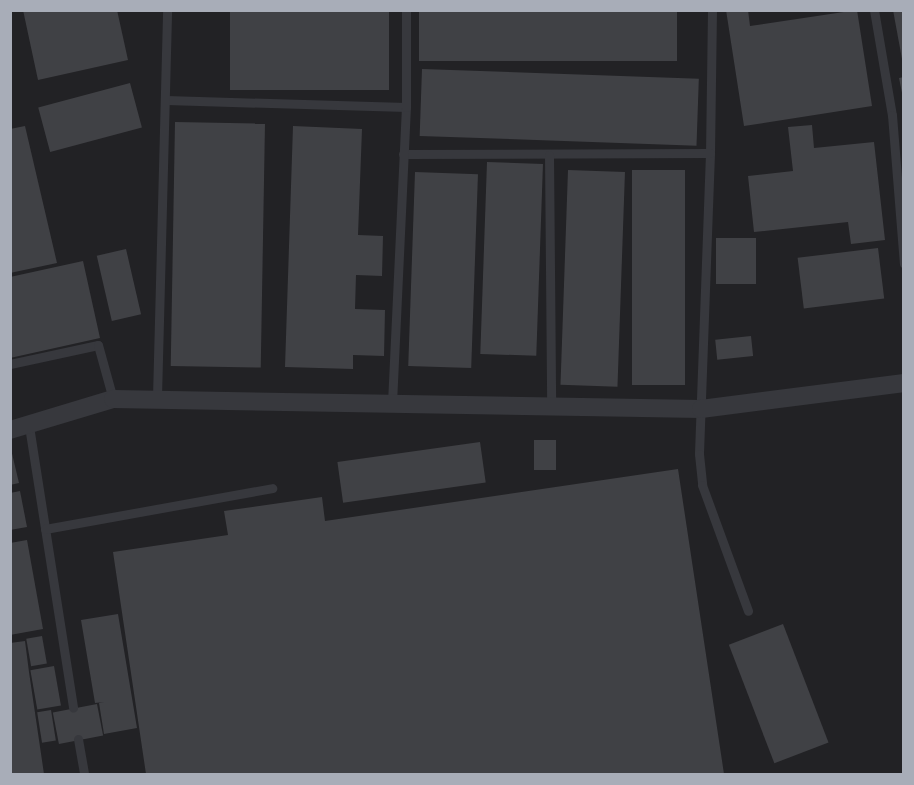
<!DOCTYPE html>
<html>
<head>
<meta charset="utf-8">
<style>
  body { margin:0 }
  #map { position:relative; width:914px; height:785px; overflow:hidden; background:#161618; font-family:"Sofia Sans Condensed",sans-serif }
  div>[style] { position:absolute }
  .built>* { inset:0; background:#222225; transform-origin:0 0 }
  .building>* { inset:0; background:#404145; transform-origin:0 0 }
  .service>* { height:9px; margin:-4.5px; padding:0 4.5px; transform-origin:4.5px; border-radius:4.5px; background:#37383d }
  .minor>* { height:18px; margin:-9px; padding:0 9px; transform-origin:9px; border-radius:9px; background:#37383d }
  span { translate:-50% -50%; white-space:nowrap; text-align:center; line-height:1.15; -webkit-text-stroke:4.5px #111113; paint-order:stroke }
  .frame { position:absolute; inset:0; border:12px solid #a8adb8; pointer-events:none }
</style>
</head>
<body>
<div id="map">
  <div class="built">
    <i style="left:11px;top:11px;width:892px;height:763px"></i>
  </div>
  <div class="building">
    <i style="clip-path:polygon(23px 10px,117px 10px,128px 60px,38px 80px)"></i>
    <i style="left:230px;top:10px;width:159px;height:80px"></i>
    <i style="left:419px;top:10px;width:258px;height:51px"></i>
    <i style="clip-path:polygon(726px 10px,748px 10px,750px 26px,857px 10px,872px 106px,744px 126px)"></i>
    <i style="clip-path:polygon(893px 10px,904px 10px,904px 59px,902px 59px)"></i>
    <i style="left:422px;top:69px;width:277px;height:67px;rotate:2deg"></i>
    <i style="clip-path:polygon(904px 77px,904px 93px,902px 93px,899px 78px)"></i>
    <i style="left:130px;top:83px;width:46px;height:95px;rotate:75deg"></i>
    <i style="left:175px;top:122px;width:90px;height:244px;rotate:1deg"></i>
    <i style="clip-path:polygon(812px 125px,814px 148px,874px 142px,885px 240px,851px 244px,848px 222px,754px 232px,748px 176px,793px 171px,788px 127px)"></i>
    <i style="clip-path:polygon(25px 126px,57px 263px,10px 273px,10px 129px)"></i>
    <i style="clip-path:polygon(293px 126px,362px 129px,358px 235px,383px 236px,382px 276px,356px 275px,355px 309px,385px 310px,384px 356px,353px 355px,353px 369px,285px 367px)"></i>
    <i style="left:487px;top:162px;width:56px;height:192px;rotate:2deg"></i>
    <i style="left:568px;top:170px;width:57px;height:215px;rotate:2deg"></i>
    <i style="left:632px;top:170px;width:53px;height:215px"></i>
    <i style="left:415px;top:172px;width:63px;height:194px;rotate:2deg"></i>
    <i style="left:716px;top:238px;width:40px;height:46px"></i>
    <i style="left:878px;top:248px;width:51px;height:81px;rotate:83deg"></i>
    <i style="left:126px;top:249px;width:67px;height:30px;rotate:77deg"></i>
    <i style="clip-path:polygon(83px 261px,100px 338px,10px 358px,10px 277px)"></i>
    <i style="left:751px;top:336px;width:20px;height:36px;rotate:84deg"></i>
    <i style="left:534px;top:440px;width:22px;height:30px"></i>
    <i style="left:480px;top:442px;width:41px;height:144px;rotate:82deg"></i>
    <i style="clip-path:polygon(10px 445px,19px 483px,10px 485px)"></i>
    <i style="clip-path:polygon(678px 469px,724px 774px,146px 774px,113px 552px,228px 535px,224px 511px,322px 497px,325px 521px)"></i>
    <i style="clip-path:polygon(20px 491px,27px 527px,10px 530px,10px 493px)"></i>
    <i style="clip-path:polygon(27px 540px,43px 629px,10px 635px,10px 543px)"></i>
    <i style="clip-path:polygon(118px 614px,137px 728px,104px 734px,99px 703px,104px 702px,95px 703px,81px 620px)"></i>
    <i style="left:783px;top:624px;width:127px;height:58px;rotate:69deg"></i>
    <i style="left:42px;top:636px;width:28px;height:16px;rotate:80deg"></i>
    <i style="clip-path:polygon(25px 641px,29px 672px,44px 774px,10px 774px,10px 643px)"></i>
    <i style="left:54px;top:666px;width:40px;height:24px;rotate:80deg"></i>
    <i style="left:97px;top:704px;width:32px;height:45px;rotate:79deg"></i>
    <i style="left:51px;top:710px;width:31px;height:14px;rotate:81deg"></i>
  </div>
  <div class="service">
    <i style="left:712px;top:10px;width:143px;rotate:90.8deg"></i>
    <i style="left:710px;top:153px;width:301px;rotate:92.1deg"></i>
    <i style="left:699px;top:454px;width:31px;rotate:84deg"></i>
    <i style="left:702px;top:485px;width:134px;rotate:69.9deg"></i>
    <i style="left:874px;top:10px;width:107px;rotate:80.3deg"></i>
    <i style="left:892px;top:115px;width:149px;rotate:85.4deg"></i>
    <i style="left:166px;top:100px;width:240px;rotate:1.7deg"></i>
    <i style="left:403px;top:154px;width:307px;rotate:-0.2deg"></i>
    <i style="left:549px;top:155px;width:251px;rotate:89.5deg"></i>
    <i style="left:10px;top:364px;width:90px;rotate:-12.2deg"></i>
    <i style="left:98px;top:345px;width:56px;rotate:74.5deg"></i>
    <i style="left:157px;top:397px;width:387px;rotate:-88.5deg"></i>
    <i style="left:392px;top:403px;width:296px;rotate:-87.3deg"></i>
    <i style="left:406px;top:107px;width:97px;rotate:-90deg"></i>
    <i style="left:29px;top:426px;width:285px;rotate:81.1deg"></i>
    <i style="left:45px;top:529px;width:231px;rotate:-10.2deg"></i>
    <i style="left:78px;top:739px;width:36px;rotate:80deg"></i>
  </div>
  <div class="minor">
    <i style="left:10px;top:430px;width:108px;rotate:-16.8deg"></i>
    <i style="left:113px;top:399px;width:588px;rotate:0.97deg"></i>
    <i style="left:701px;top:409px;width:205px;rotate:-7.3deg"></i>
  </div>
  <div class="frame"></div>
</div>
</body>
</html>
